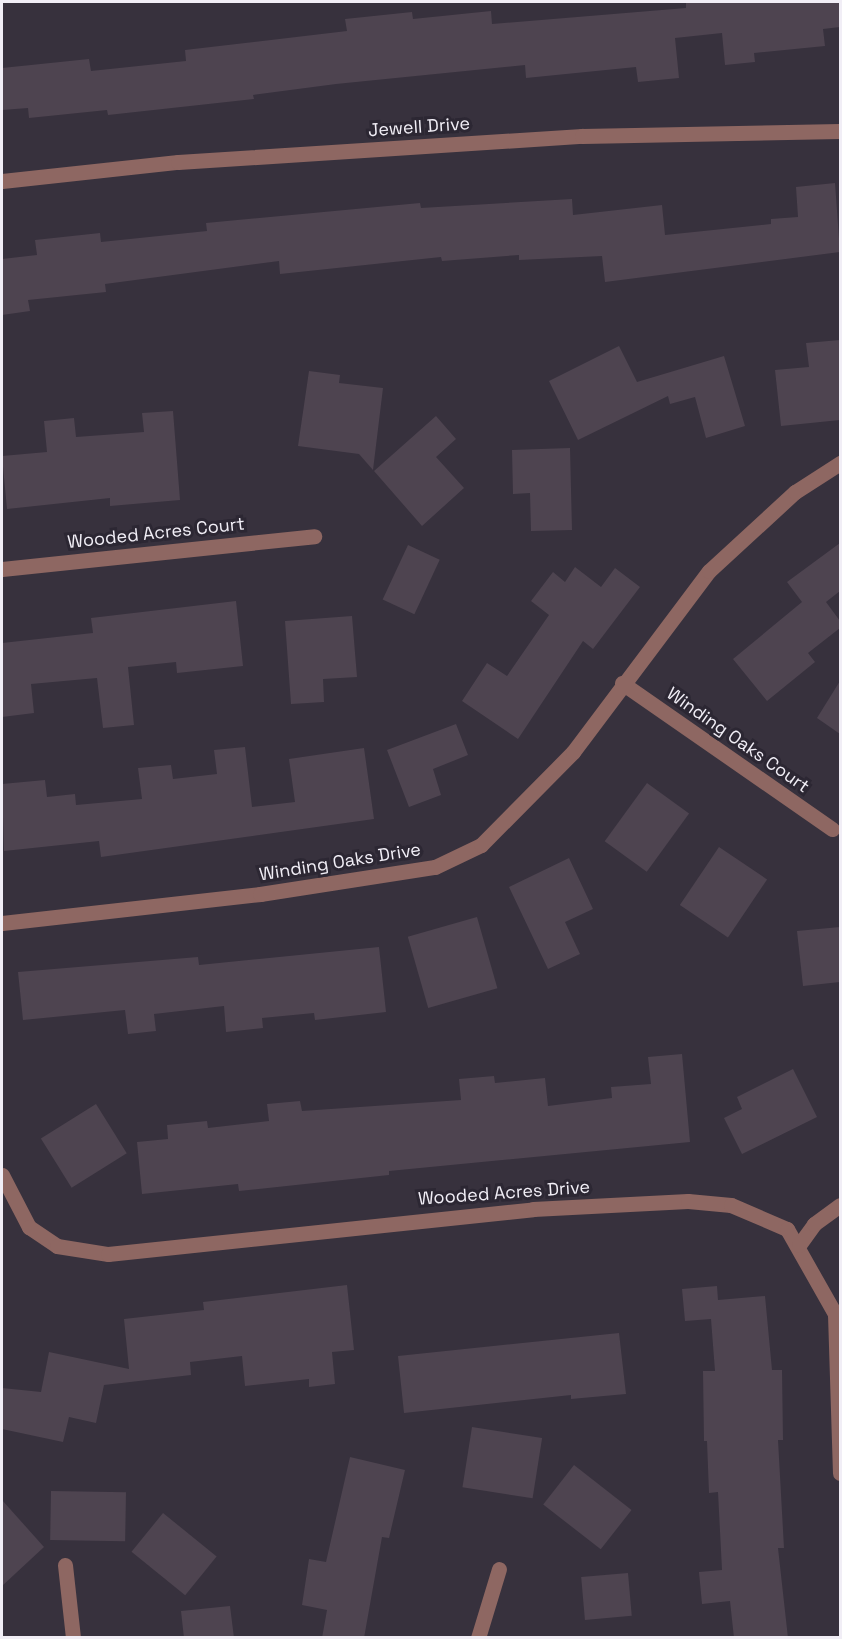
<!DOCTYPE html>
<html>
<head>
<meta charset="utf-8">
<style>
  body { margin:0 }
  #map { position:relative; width:842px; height:1639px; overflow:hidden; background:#37313d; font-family:"Space Grotesk",sans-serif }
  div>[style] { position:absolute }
  .building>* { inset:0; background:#4e4450; transform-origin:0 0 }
  .minor>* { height:15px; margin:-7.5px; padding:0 7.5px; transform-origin:7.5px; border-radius:7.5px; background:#8e6762 }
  span { translate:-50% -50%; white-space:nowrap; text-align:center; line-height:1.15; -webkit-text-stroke:6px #2c2733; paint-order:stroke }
  .street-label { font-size:18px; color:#f1eef6 }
  .frame { position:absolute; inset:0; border:3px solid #f1eef6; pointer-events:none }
</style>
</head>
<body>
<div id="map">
  <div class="building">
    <i style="clip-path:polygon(686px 2px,840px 2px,840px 27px,823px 29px,825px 46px,754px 53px,755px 62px,725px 65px,722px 33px,675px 38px,679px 78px,638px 82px,636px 67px,526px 78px,525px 65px,336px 84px,253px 95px,254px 99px,108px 115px,107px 110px,29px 118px,28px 108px,2px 110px,2px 68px,89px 59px,91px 71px,186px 61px,185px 50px,347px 31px,345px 19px,412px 12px,413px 19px,491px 11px,492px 24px,686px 8px)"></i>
    <i style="clip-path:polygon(835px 183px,840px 252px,605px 282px,602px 256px,519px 260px,519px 255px,442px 261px,441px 257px,280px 274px,279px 261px,105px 284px,106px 292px,28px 300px,30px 311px,2px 315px,2px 259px,37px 255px,35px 240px,100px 233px,101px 242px,207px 231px,206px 223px,420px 203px,421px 208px,572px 199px,573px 215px,662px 205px,665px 235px,771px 224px,771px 219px,798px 217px,796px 187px)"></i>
    <i style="clip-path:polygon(840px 340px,840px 420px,781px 426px,775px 370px,809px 367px,806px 343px)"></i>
    <i style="clip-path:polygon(619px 346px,637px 382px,724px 356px,745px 426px,706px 438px,695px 397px,670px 404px,668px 396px,578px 440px,549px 381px)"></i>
    <i style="clip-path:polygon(309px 371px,340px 375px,339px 383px,383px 388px,373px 470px,359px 454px,298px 446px)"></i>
    <i style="clip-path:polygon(173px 411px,180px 500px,110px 506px,110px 498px,7px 509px,2px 456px,47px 452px,44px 421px,74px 418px,76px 437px,144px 432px,142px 413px)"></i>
    <i style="clip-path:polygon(436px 416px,456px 439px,436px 457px,464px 488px,422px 526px,374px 471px)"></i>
    <i style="clip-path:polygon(570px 448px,572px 530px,531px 531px,530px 493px,513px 494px,512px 450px)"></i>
    <i style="clip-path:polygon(840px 543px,840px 591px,826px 602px,840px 621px,840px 628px,808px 653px,815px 662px,767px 701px,733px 659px,802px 602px,787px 582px)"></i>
    <i style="left:408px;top:545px;width:35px;height:60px;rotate:25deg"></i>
    <i style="clip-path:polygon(575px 567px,601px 587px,615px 568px,640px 587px,593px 649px,583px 641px,518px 739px,462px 701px,487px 663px,507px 676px,549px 615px,531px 601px,553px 572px,565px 582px)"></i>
    <i style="clip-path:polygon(236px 601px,243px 666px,177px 673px,176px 662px,128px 667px,134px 725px,103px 728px,97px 678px,31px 684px,34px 713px,2px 717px,2px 643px,93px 633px,91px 618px)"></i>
    <i style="clip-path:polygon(352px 616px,357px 677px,323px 679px,324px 702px,291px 704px,285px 621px)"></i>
    <i style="clip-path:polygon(840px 681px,840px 734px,817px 718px)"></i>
    <i style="clip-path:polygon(456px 724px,468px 755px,433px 769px,441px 795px,409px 807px,387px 750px)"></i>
    <i style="clip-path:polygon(245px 747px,252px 807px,295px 802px,289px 759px,364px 748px,374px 819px,101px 857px,99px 841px,4px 851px,2px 784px,45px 780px,47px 797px,75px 794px,76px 805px,142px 799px,138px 768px,171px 765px,173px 779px,217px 774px,214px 750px)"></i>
    <i style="left:647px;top:783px;width:52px;height:72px;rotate:36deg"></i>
    <i style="left:719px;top:847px;width:58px;height:70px;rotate:34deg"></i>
    <i style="clip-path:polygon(569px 858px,593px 909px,565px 922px,580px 954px,548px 969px,509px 887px)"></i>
    <i style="left:477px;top:917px;width:74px;height:72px;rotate:74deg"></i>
    <i style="clip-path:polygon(840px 927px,840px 982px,803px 986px,797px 931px)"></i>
    <i style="clip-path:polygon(379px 947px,386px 1012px,315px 1020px,314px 1013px,262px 1018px,263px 1028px,226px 1032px,224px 1006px,154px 1014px,156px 1031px,128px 1034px,125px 1010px,23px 1020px,18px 972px,198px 957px,199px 965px)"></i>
    <i style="clip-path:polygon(682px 1054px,690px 1142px,389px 1171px,389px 1175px,239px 1191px,238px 1184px,142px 1194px,137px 1142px,168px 1139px,167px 1125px,207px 1121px,208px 1128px,269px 1121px,267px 1104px,300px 1101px,302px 1111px,461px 1100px,459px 1079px,494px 1076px,495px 1083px,545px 1078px,548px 1106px,612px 1098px,611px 1087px,651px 1084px,648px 1057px)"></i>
    <i style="clip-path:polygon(793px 1069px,817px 1117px,742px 1154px,724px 1118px,742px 1109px,737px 1097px)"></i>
    <i style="left:96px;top:1104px;width:58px;height:65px;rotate:58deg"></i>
    <i style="clip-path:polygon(347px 1285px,354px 1350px,332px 1352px,335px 1384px,309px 1387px,309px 1379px,245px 1386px,242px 1356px,190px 1362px,191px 1375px,104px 1385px,96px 1423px,69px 1417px,63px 1442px,2px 1429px,2px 1388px,41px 1392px,49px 1352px,129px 1369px,124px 1319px,204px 1310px,203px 1302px)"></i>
    <i style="clip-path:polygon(717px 1286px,718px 1300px,765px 1296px,772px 1370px,782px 1370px,783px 1440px,778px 1440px,784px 1548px,778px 1548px,788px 1638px,734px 1638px,730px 1601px,702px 1604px,699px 1572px,722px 1570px,718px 1492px,709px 1493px,707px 1441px,704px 1441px,703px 1371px,715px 1371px,711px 1319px,685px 1321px,682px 1289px)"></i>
    <i style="clip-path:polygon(619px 1333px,626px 1394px,571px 1399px,571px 1395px,404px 1413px,398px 1356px)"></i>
    <i style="left:472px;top:1427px;width:71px;height:61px;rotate:9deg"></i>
    <i style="clip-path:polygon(350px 1457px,405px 1470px,389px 1538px,382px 1537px,364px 1638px,322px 1638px,327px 1610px,302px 1605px,309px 1559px,326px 1562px)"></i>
    <i style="left:574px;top:1465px;width:73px;height:50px;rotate:38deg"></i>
    <i style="left:51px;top:1491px;width:75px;height:49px;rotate:1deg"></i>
    <i style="clip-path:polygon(2px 1500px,44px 1547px,2px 1586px)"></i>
    <i style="left:163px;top:1513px;width:69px;height:50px;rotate:39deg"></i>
    <i style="left:628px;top:1573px;width:43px;height:47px;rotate:85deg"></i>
    <i style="clip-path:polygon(230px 1606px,234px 1638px,184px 1638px,181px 1611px)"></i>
  </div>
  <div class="minor">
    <i style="left:2px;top:181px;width:177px;rotate:-6.2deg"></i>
    <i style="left:178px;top:162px;width:405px;rotate:-3.7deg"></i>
    <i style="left:582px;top:136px;width:258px;rotate:-1.1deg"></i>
    <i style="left:2px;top:569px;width:314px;rotate:-6deg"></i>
    <i style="left:622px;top:683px;width:256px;rotate:34.8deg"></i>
    <i style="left:2px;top:923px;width:260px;rotate:-6.4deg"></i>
    <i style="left:260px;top:894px;width:177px;rotate:-8.8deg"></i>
    <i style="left:435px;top:867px;width:51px;rotate:-25.6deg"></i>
    <i style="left:481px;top:845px;width:131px;rotate:-45.3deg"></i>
    <i style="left:573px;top:752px;width:226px;rotate:-53.1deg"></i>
    <i style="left:709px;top:571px;width:117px;rotate:-42.6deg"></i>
    <i style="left:795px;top:492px;width:54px;rotate:-32.8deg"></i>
    <i style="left:2px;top:1175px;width:59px;rotate:62.6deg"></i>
    <i style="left:29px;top:1227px;width:34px;rotate:34deg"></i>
    <i style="left:57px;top:1246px;width:52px;rotate:8.9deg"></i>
    <i style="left:108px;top:1254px;width:427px;rotate:-6deg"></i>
    <i style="left:533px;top:1209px;width:155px;rotate:-3deg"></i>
    <i style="left:688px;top:1201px;width:43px;rotate:5.3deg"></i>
    <i style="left:731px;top:1205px;width:61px;rotate:23.2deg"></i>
    <i style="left:787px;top:1229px;width:98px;rotate:60.5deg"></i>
    <i style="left:835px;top:1314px;width:159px;rotate:88.2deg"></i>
    <i style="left:799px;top:1245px;width:26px;rotate:-54deg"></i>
    <i style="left:814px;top:1224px;width:32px;rotate:-36deg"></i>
    <i style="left:65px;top:1565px;width:73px;rotate:83.7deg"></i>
    <i style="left:478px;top:1638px;width:72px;rotate:-73.1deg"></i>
  </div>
  <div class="street-label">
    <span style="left:419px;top:127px;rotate:-4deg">Jewell Drive</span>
    <span style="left:156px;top:533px;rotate:-6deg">Wooded Acres Court</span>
    <span style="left:738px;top:740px;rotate:35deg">Winding Oaks Court</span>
    <span style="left:340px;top:862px;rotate:-9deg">Winding Oaks Drive</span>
    <span style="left:504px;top:1193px;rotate:-4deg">Wooded Acres Drive</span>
  </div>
  <div class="frame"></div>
</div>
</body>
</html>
